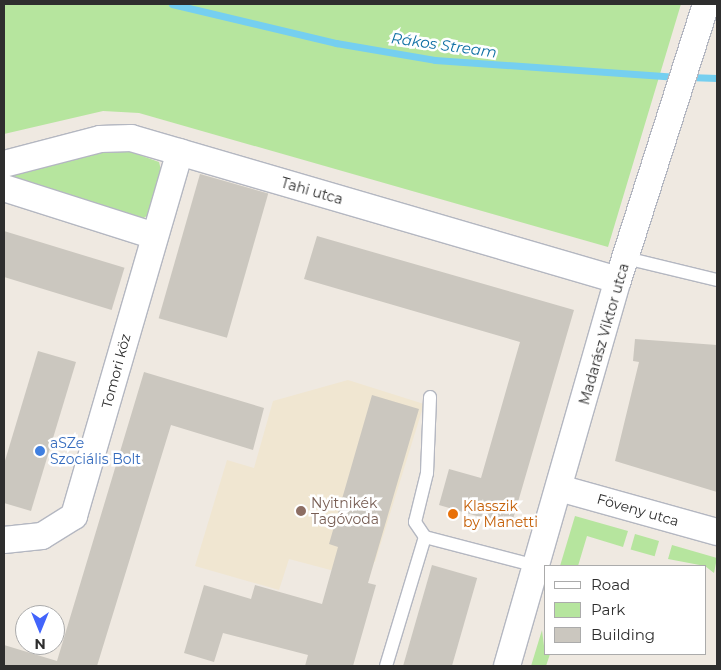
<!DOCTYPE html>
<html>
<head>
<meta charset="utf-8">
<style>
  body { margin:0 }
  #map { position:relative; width:721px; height:670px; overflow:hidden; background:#efe9e1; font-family:Montserrat,sans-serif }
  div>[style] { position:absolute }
  .education>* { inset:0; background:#f0e6d1 }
  .green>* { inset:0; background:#b6e59e; transform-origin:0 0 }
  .stream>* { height:7px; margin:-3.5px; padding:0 3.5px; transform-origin:3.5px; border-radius:3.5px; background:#75cff0 }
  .building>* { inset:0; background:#cbc7bf; transform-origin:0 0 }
  .roads { filter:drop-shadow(1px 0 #b4b7c1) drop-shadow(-1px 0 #b4b7c1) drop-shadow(0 1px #b4b7c1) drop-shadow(0 -1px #b4b7c1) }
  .service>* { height:12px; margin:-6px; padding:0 6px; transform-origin:6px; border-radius:6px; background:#fff }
  .minor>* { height:26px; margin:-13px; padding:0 13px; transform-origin:13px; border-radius:13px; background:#fff }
  .dots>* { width:14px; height:14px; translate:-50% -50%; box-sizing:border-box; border:2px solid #fff; border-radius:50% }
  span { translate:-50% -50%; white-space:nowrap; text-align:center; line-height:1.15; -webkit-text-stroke:5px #fff; paint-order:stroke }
  .street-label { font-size:14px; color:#2e2e2e }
  .shop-label { font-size:14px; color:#366cbe }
  .left { translate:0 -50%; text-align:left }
  .education-label { font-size:14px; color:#785e54 }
  .food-label { font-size:14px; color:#c56008 }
  .water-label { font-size:15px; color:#0d6fa3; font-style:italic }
  .frame { position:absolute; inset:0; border:5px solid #2e2e2e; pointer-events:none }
  .legend { position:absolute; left:544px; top:565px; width:162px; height:90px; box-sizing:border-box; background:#fff; border:1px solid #ababab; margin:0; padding:6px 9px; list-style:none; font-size:15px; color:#2e2e2e }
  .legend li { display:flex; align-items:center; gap:10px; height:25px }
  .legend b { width:25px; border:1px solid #ababab }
  .north { position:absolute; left:15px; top:605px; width:50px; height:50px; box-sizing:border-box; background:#fff; border:1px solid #ababab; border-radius:50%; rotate:180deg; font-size:14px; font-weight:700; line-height:20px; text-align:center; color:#2e2e2e }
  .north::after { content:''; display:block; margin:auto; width:18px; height:22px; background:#4264fb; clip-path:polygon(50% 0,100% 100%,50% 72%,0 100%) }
</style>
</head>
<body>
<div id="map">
  <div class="education">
    <i style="clip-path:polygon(348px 380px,424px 404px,375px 562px,348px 555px,342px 573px,289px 559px,279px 590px,195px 566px,227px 460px,254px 468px,273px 401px)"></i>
  </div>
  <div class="green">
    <i style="clip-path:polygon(4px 4px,681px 4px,608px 247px,139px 113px,103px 111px,4px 134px)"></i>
    <i style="clip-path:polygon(120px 148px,159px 162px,161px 170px,148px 215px,141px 220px,14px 183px,15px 173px,87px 152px)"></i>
    <i style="clip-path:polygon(575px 516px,628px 531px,623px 547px,587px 536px,578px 566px,560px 566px)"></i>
    <i style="left:635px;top:534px;width:25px;height:16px;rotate:16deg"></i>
    <i style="clip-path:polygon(672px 545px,717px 558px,714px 573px,705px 566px,668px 559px)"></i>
    <i style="clip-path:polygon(542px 630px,545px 654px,550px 654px,546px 666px,531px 666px)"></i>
  </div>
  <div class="stream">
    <i style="left:172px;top:4px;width:169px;rotate:13.4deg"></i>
    <i style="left:336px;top:43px;width:100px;rotate:9.7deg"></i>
    <i style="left:435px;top:60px;width:243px;rotate:4deg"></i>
    <i style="left:688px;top:77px;width:29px;rotate:2deg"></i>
  </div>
  <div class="building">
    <i style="left:200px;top:174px;width:71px;height:150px;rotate:16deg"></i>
    <i style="left:4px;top:231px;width:126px;height:44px;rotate:17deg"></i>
    <i style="clip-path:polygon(317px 236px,574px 310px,511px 526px,439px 505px,449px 469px,481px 478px,520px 342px,304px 279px)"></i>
    <i style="clip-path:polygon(635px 339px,717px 345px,717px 492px,615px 461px,639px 362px,633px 361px)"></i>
    <i style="clip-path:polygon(38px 351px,76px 362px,31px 511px,4px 503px,4px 464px)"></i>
    <i style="clip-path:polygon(144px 372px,264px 408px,253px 450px,171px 425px,97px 666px,4px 666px,4px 645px,57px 661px)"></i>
    <i style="clip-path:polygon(372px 395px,419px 409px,368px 583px,376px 585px,353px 666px,305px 666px,308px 655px,223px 633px,214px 662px,184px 653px,204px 585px,251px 599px,255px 585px,322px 604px,338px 547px,329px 544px)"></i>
    <i style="left:432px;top:565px;width:47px;height:105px;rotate:16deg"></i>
  </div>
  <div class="roads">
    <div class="service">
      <i style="left:626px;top:258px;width:94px;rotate:13.6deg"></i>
      <i style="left:425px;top:537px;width:18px;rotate:-124deg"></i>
      <i style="left:415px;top:522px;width:50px;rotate:-76.2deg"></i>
      <i style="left:427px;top:473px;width:76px;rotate:-87.7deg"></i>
      <i style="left:386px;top:666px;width:135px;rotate:-73.2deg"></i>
      <i style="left:425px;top:537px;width:115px;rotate:14.6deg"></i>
    </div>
    <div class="minor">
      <i style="left:4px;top:164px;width:99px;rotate:-14.6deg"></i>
      <i style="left:100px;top:139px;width:31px;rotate:-2deg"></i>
      <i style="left:131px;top:138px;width:507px;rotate:16.26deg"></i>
      <i style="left:4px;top:188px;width:157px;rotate:17.7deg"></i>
      <i style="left:559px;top:488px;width:164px;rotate:15.6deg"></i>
      <i style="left:4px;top:540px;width:38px;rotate:-6deg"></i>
      <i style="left:42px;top:536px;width:38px;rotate:-32deg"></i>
      <i style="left:74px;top:516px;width:379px;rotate:-73.8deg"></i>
      <i style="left:507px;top:666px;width:402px;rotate:-74deg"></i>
      <i style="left:618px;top:280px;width:290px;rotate:-72.3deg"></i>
    </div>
  </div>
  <div class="dots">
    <i style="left:40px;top:451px;background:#3f7fe0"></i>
    <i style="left:301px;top:511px;background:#8d6e63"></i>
    <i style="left:453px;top:514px;background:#e8710a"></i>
  </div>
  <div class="street-label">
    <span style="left:312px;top:191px;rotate:16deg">Tahi utca</span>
    <span style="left:604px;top:334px;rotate:-74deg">Madarász Viktor utca</span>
    <span style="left:116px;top:371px;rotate:-75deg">Tomori köz</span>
    <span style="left:638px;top:510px;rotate:16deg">Föveny utca</span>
  </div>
  <div class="shop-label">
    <span class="left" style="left:50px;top:451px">aSZe<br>Szociális Bolt</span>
  </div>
  <div class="education-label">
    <span class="left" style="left:311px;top:511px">Nyitnikék<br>Tagóvoda</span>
  </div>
  <div class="food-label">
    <span class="left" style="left:463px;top:514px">Klasszik<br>by Manetti</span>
  </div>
  <div class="water-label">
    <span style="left:444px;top:45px;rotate:8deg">Rákos Stream</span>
  </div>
  <div class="frame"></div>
  <ul class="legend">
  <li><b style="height:6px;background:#fff"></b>Road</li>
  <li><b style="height:14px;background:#b6e59e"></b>Park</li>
  <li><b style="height:14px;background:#cbc7bf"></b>Building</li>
  </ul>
  <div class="north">N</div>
</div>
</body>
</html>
